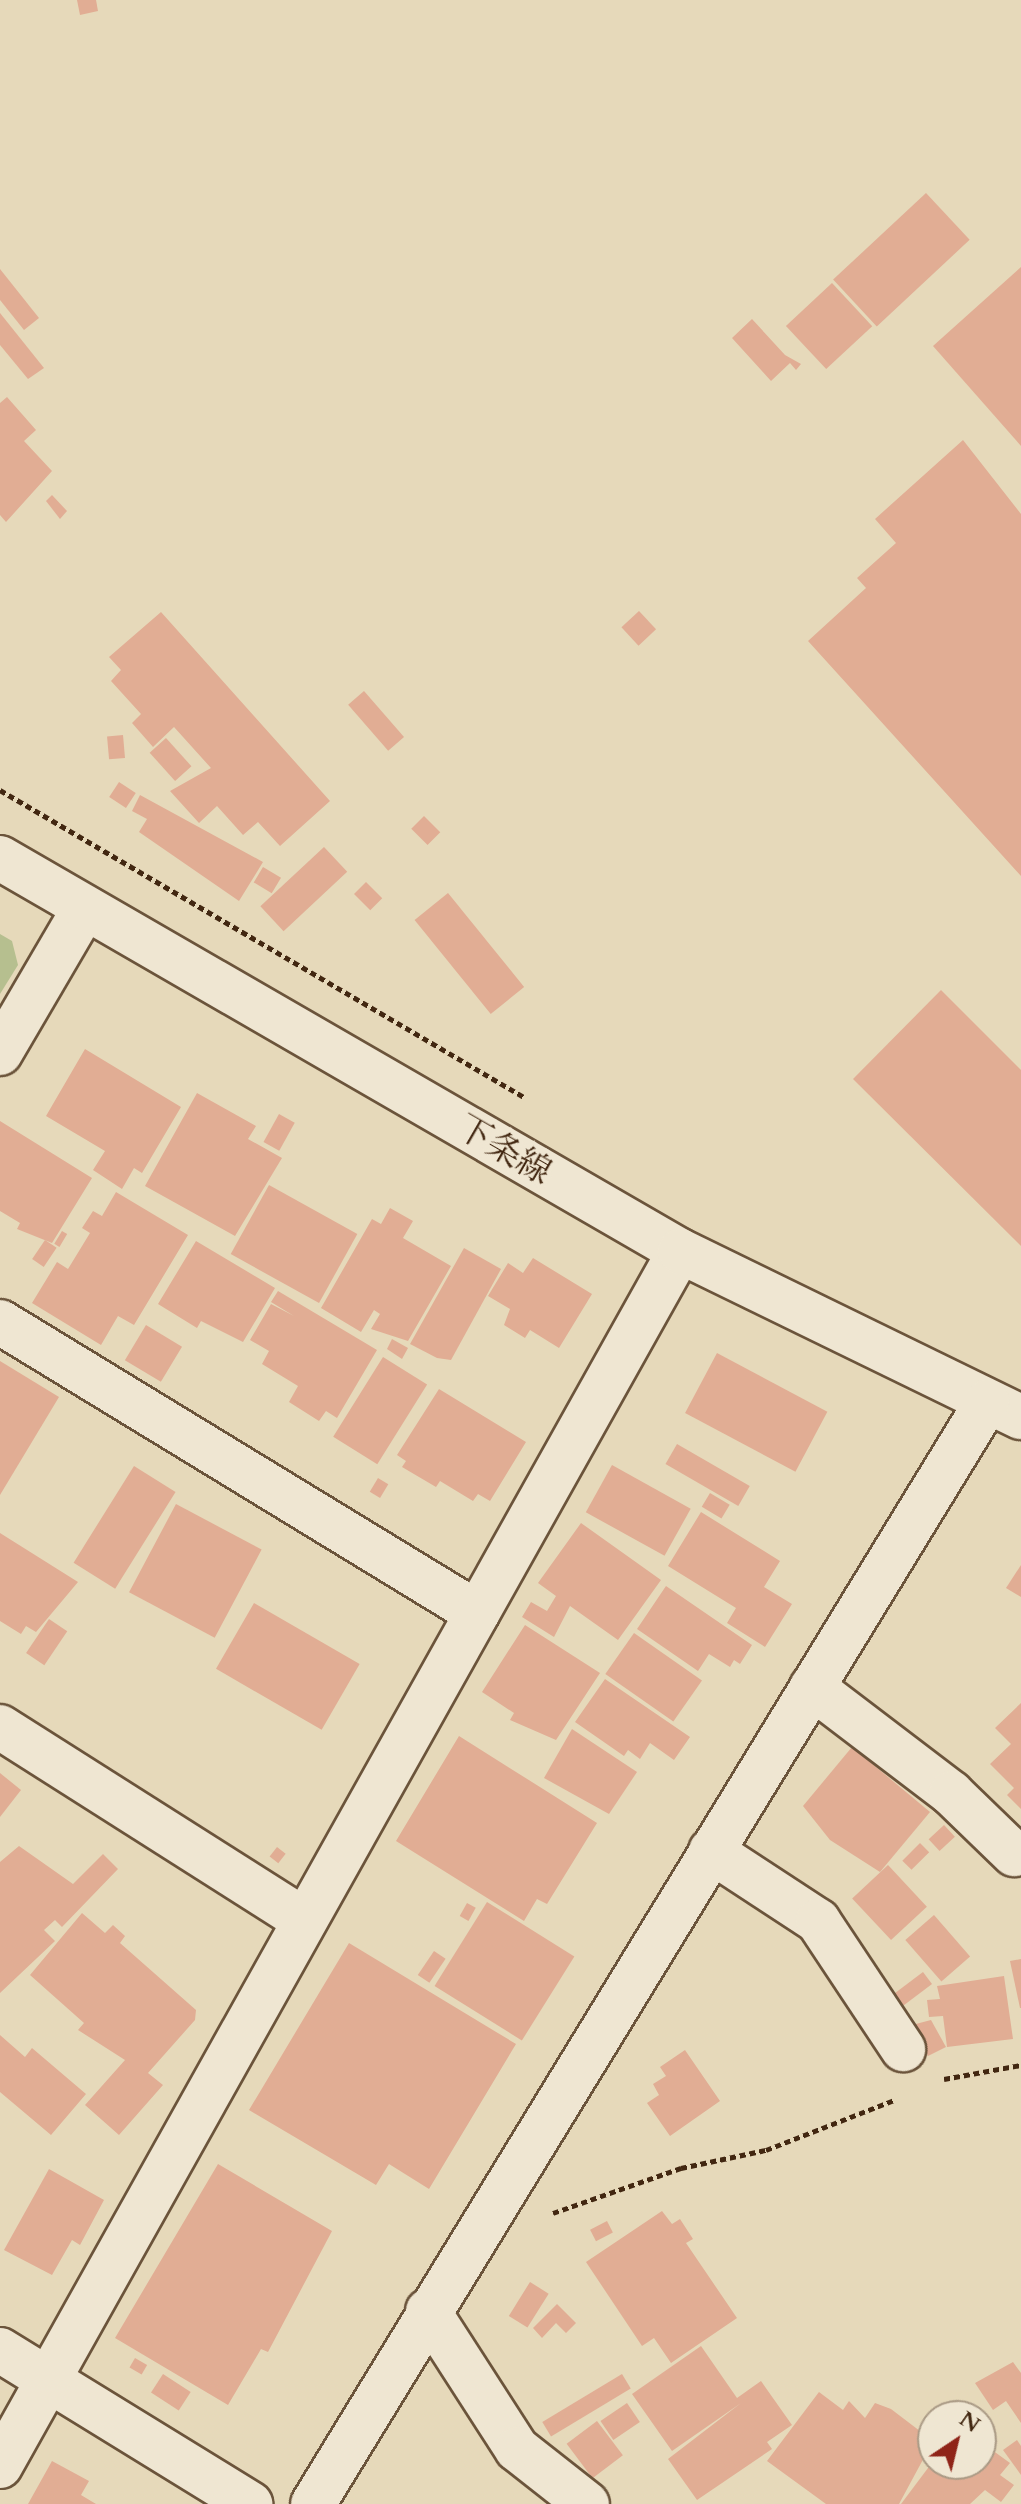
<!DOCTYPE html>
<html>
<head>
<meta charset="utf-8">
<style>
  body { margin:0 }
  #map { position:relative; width:1021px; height:2504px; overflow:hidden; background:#e6d9ba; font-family:Cardo,"Noto Serif JP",serif }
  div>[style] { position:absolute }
  .green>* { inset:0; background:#b6bf8f }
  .building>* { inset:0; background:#e1ad94; transform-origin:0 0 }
  .path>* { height:5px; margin-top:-2.5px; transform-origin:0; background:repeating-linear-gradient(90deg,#422711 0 6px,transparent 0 10px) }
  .roads { filter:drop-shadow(2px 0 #6b543b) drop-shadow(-2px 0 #6b543b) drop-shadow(0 2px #6b543b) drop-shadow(0 -2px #6b543b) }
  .minor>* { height:44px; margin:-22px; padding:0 22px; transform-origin:22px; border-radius:22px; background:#efe6d2 }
  .tertiary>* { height:44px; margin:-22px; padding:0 22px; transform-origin:22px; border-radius:22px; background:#efe6d2 }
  span { translate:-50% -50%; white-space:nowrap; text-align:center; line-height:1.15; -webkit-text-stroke:8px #efe6d2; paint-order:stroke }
  .street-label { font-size:34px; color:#422711 }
  .north { position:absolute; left:917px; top:2400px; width:80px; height:80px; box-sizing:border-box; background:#efe6d2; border:2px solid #aa9a85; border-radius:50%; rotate:35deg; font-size:22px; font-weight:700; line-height:32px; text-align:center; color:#422711 }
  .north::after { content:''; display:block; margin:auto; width:28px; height:36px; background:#8f2418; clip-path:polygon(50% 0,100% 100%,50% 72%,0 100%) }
</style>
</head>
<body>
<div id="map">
  <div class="green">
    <i style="clip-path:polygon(0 934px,12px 941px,18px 965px,0 994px)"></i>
  </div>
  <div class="building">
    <i style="clip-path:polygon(77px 0,96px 0,98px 11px,80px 15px)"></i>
    <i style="left:926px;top:193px;width:64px;height:127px;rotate:47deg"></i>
    <i style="clip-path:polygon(1021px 267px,1021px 446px,933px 346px)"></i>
    <i style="clip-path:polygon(0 269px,39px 318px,24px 330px,0 300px)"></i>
    <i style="left:832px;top:283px;width:59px;height:63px;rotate:47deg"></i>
    <i style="clip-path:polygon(0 313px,44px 368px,28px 379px,0 345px)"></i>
    <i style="clip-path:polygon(752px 319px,785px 355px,801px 364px,796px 370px,790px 363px,771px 381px,732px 338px)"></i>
    <i style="clip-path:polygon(7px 397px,36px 430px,24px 441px,52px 471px,6px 522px,0 515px,0 403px)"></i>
    <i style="clip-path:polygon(963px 440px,1021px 514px,1021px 876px,808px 641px,866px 588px,857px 578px,896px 543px,875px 519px)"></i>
    <i style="clip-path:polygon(52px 495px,67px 511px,60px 519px,46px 501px)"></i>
    <i style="left:639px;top:611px;width:25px;height:24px;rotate:47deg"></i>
    <i style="clip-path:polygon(161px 612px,330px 801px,280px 846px,258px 822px,243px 835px,217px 806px,199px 823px,170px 791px,211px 768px,174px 727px,153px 747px,132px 723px,141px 714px,111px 681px,121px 670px,109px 657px)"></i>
    <i style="left:364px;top:691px;width:61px;height:21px;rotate:49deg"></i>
    <i style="left:123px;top:735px;width:23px;height:16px;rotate:85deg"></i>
    <i style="left:166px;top:738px;width:38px;height:22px;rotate:48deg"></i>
    <i style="left:119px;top:782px;width:20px;height:18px;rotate:33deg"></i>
    <i style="clip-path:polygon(140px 795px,263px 862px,239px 901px,139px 832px,147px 819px,132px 811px)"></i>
    <i style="left:424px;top:816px;width:23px;height:18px;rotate:45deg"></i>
    <i style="left:324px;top:847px;width:34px;height:87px;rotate:47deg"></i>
    <i style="left:263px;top:867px;width:21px;height:18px;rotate:31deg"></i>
    <i style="left:366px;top:882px;width:23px;height:17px;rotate:45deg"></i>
    <i style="left:448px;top:893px;width:121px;height:43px;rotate:51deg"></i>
    <i style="clip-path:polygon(941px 990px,1021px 1070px,1021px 1246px,853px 1079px)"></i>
    <i style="clip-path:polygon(85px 1049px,181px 1107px,142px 1173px,134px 1168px,122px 1189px,93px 1170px,105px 1151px,46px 1116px)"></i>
    <i style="clip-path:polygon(197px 1093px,256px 1126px,248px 1139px,282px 1158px,235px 1236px,145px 1186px)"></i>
    <i style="left:279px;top:1114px;width:18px;height:32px;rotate:29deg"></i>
    <i style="clip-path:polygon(0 1121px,92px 1178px,52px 1243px,17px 1229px,20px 1223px,0 1211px)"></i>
    <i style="left:269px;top:1185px;width:101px;height:79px;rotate:29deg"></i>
    <i style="clip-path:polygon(116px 1192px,188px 1235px,134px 1325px,118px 1316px,101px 1345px,32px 1303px,57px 1262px,68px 1269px,90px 1233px,82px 1228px,93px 1211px,102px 1216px)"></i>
    <i style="clip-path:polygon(390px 1208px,413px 1221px,403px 1238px,451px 1266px,408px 1341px,371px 1329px,380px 1314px,374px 1310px,361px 1332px,321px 1308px,372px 1219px,381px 1224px)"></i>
    <i style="left:62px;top:1231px;width:6px;height:15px;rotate:31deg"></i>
    <i style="left:45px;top:1240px;width:14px;height:23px;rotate:34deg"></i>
    <i style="clip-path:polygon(196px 1241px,275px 1288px,243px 1342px,201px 1321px,197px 1328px,158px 1304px)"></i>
    <i style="clip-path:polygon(464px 1248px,501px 1269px,451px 1360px,437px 1358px,410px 1344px)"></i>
    <i style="clip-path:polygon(533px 1258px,592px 1294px,559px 1348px,530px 1330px,525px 1338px,504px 1325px,510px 1309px,488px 1296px,508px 1263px,523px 1273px)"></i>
    <i style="clip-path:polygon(278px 1291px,377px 1350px,337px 1418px,326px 1411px,319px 1421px,289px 1402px,298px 1386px,262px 1364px,269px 1351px,250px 1340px,271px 1304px,294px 1316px,271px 1302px)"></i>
    <i style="left:146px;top:1325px;width:42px;height:41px;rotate:31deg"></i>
    <i style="clip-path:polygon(392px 1339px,408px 1348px,402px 1359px,387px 1349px)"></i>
    <i style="left:717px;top:1353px;width:125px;height:68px;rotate:28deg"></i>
    <i style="left:383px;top:1357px;width:52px;height:94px;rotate:32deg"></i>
    <i style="clip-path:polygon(0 1361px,59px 1397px,0 1495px)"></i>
    <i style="clip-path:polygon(439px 1389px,526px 1442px,490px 1501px,478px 1494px,473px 1501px,440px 1481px,436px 1487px,402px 1467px,406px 1461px,397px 1455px)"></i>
    <i style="left:677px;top:1444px;width:84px;height:23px;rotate:30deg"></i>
    <i style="left:612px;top:1465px;width:90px;height:54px;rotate:29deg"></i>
    <i style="left:134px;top:1466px;width:49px;height:114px;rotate:32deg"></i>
    <i style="left:378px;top:1478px;width:12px;height:16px;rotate:31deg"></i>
    <i style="left:710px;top:1493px;width:23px;height:16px;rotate:31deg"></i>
    <i style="left:176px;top:1504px;width:97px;height:100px;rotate:28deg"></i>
    <i style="clip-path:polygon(701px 1512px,780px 1561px,764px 1587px,792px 1604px,765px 1647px,727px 1623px,736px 1608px,668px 1566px)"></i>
    <i style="clip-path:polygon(581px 1523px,661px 1580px,618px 1640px,570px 1606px,554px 1637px,522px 1617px,531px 1602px,547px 1611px,556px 1596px,538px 1583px)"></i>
    <i style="clip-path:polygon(0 1533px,78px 1582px,36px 1632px,26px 1626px,21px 1634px,0 1621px)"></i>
    <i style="clip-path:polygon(1021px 1565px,1021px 1597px,1006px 1588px)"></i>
    <i style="clip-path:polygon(666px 1586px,752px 1645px,740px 1664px,734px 1660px,730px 1667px,709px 1654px,698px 1671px,637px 1629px)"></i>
    <i style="left:254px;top:1603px;width:122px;height:76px;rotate:30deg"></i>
    <i style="left:49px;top:1619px;width:22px;height:41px;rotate:34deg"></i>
    <i style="clip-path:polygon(525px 1625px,600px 1673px,556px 1740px,510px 1720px,514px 1713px,482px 1692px)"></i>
    <i style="left:634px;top:1633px;width:83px;height:50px;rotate:35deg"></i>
    <i style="clip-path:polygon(605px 1679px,690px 1737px,674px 1760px,650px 1743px,640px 1759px,628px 1750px,624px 1756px,575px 1722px)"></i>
    <i style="clip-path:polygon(1021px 1703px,1021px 1809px,1007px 1795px,1014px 1788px,990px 1764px,1011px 1744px,995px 1728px)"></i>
    <i style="clip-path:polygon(572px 1729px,637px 1772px,609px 1814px,544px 1778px)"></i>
    <i style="clip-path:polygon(459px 1736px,597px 1823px,547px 1904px,537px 1899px,524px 1921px,396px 1841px)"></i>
    <i style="clip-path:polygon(852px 1747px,930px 1812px,880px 1872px,830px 1840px,803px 1806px)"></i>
    <i style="clip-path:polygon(0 1773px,21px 1790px,0 1817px)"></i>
    <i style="left:944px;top:1825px;width:16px;height:21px;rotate:47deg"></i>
    <i style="left:920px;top:1843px;width:13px;height:25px;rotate:45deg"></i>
    <i style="clip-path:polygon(19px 1846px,73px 1884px,103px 1854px,118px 1869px,62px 1927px,55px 1920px,44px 1930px,55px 1941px,0 1993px,0 1862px)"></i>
    <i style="left:277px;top:1847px;width:11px;height:12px;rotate:38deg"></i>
    <i style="left:888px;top:1865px;width:57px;height:49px;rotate:47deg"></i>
    <i style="left:487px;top:1902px;width:103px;height:99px;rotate:32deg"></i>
    <i style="left:467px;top:1903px;width:10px;height:15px;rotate:29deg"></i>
    <i style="clip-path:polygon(82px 1913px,105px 1933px,113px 1925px,125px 1936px,120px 1943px,196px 2010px,195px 2020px,148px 2073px,163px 2085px,119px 2135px,85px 2105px,125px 2060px,78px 2030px,84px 2023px,30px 1975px)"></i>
    <i style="left:934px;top:1915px;width:55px;height:38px;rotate:49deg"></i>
    <i style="clip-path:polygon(349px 1943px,516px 2044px,429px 2189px,389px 2164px,376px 2185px,249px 2110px)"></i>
    <i style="left:434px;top:1951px;width:14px;height:29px;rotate:34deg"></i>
    <i style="clip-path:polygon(1021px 1959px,1021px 2008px,1020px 2008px,1010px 1961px)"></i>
    <i style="left:923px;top:1972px;width:15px;height:37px;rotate:53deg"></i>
    <i style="clip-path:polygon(1004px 1976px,1013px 2039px,947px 2047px,943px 2016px,929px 2017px,927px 2000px,940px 1999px,937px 1986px)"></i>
    <i style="clip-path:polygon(931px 2020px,946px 2047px,928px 2056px,912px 2025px)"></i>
    <i style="clip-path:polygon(0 2035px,25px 2057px,32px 2048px,86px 2094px,51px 2135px,0 2092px)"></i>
    <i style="clip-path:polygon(685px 2050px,720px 2101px,670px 2136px,647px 2103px,659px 2095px,653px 2084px,666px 2076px,660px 2067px)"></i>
    <i style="clip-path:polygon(218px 2164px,332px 2231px,268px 2352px,261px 2349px,228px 2405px,115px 2338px)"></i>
    <i style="clip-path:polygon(49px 2169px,104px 2200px,80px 2245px,72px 2240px,52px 2275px,4px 2250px)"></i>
    <i style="clip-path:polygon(662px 2211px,672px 2224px,680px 2219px,693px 2239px,686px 2243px,737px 2318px,671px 2363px,654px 2338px,642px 2346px,586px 2262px)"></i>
    <i style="left:607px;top:2221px;width:13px;height:19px;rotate:63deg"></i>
    <i style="left:530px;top:2282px;width:22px;height:40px;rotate:32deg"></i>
    <i style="clip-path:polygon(557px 2304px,576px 2323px,566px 2333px,556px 2323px,542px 2338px,533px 2328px)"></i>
    <i style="clip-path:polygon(701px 2346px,737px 2398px,761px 2381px,792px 2425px,767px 2442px,772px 2449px,697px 2500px,668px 2459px,741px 2403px,672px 2451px,632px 2394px)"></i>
    <i style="left:135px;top:2358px;width:14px;height:11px;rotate:30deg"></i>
    <i style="clip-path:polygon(1013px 2362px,1021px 2373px,1021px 2423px,1006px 2401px,993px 2410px,975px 2383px)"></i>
    <i style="left:163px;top:2374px;width:33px;height:22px;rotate:33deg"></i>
    <i style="left:622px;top:2374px;width:17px;height:93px;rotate:59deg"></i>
    <i style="clip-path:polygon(819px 2392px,843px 2410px,849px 2401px,865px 2418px,875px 2403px,891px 2409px,933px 2441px,899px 2504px,826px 2504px,767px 2461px)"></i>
    <i style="left:627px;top:2403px;width:23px;height:32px;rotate:56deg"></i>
    <i style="left:597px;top:2421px;width:43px;height:38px;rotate:53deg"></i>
    <i style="clip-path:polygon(1017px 2440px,1021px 2446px,1021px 2475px,1003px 2450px)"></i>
    <i style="clip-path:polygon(981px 2442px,1010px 2463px,1000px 2475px,1014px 2485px,1001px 2502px,985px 2490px,970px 2504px,901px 2504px,931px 2464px,981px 2464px)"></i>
    <i style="clip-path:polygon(52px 2461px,89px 2481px,81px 2495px,96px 2504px,28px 2504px)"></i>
  </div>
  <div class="path">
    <i style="left:0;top:790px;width:607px;rotate:30.37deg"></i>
    <i style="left:944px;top:2079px;width:78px;rotate:-10.3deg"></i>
    <i style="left:553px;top:2213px;width:136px;rotate:-19.4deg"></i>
    <i style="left:681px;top:2168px;width:87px;rotate:-12deg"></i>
    <i style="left:766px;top:2150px;width:137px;rotate:-21.3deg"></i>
  </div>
  <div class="roads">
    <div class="minor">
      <i style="left:0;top:1053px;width:167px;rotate:-59.7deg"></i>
      <i style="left:0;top:1322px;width:559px;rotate:31.39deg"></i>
      <i style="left:812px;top:1687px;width:175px;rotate:37.3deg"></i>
      <i style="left:951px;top:1793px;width:88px;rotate:44.1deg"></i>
      <i style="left:0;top:1727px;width:358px;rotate:32.4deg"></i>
      <i style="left:711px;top:1851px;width:128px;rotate:33.2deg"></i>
      <i style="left:818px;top:1921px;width:154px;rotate:56.4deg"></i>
      <i style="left:428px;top:2311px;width:164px;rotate:57.2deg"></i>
      <i style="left:517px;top:2449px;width:89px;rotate:38.2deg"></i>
      <i style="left:0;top:2350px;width:294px;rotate:31.6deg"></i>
      <i style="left:0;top:2466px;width:1392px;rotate:-60.77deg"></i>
    </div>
    <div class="tertiary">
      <i style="left:0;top:858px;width:785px;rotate:30.03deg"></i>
      <i style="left:680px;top:1251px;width:379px;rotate:26deg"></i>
      <i style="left:313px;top:2504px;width:1292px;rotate:-58.55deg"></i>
    </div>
  </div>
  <div class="street-label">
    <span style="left:504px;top:1150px;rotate:30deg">下条線</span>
  </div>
  <div class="north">N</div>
</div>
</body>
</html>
